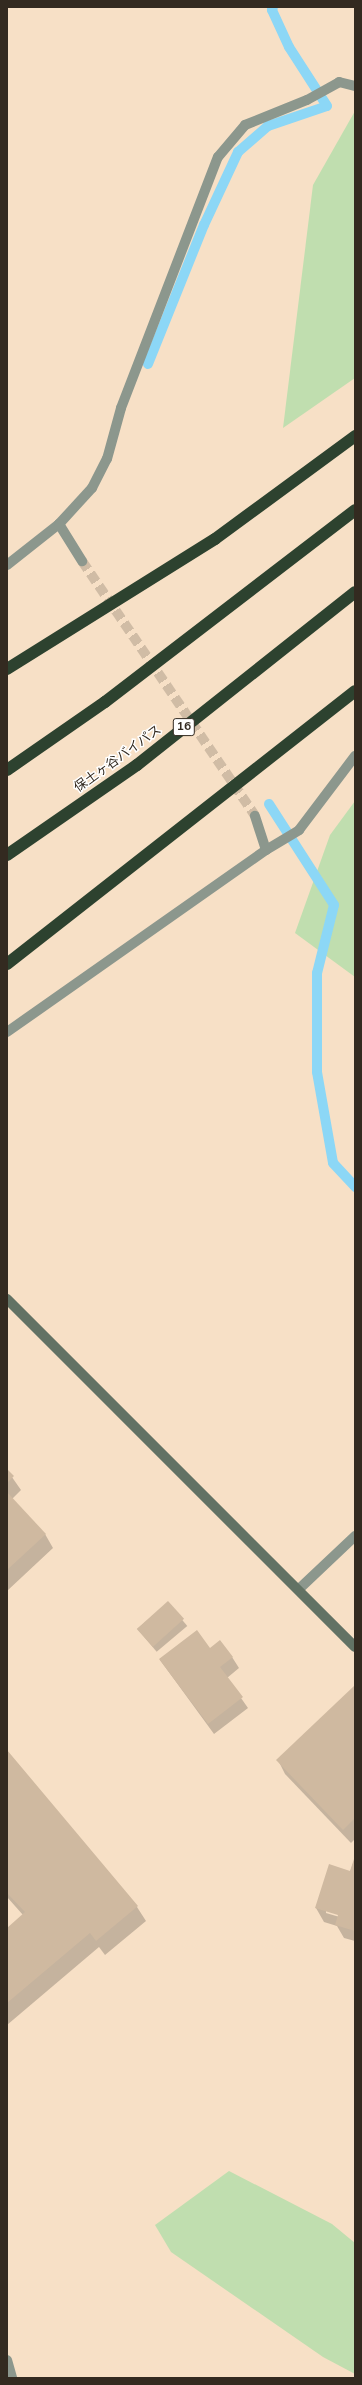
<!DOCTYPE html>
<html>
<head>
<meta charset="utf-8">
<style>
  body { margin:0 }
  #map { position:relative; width:362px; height:2385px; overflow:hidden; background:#f7e0c6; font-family:"Nunito Sans","Noto Sans JP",sans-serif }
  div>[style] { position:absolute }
  .green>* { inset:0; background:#c0deaf }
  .shadow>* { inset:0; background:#0003; transform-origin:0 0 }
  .stream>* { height:10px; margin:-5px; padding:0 5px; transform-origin:5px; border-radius:5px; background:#8cd7f6 }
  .building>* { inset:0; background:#cfb9a0; transform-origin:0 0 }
  .street-tunnel>* { height:10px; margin-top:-5px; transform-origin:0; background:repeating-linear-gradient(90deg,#d0bca5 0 10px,transparent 0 15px) }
  .street>* { height:10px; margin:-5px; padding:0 5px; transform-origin:5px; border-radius:5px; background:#8c978d }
  .secondary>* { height:10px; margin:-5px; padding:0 5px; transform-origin:5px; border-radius:5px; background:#627264 }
  .highway>* { height:12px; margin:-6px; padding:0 6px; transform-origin:6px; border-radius:6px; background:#2d422f }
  span { translate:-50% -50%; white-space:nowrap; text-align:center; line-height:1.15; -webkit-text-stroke:3px #fff; paint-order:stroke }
  .shield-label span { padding:1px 3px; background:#fff; border:1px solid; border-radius:3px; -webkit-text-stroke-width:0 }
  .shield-label { font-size:12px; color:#332a20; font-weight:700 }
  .street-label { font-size:13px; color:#332a20 }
  .frame { position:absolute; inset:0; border:8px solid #332a20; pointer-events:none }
</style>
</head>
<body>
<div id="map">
  <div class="green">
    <i style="clip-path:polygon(355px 111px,355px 378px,283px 428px,313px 185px)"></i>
    <i style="clip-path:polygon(355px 801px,355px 977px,295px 933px,330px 835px)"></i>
    <i style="clip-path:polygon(229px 2171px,332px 2224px,355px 2243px,355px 2374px,323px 2357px,171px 2252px,155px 2225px)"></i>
  </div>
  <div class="shadow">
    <i style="clip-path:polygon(7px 1470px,21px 1490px,12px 1499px,45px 1534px,53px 1548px,7px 1591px)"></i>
    <i style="left:168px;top:1603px;width:30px;height:40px;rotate:50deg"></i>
    <i style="clip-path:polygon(210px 1649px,232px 1657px,239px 1668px,227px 1678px,248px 1708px,214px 1734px,160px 1660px)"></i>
    <i style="clip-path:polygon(354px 1688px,355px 1839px,351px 1843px,285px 1774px,278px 1760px)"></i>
    <i style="clip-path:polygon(7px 1751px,137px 1907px,146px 1921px,105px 1955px,99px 1947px,7px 2025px,7px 1929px,23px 1915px,7px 1897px)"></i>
    <i style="clip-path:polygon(evenodd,355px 1858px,355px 1941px,344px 1938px,337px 1926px,324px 1922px,316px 1908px,350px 1872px,355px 1858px,326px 1910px,343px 1916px,343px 1918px,326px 1913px,326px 1910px)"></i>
  </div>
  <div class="stream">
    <i style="left:148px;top:364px;width:150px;rotate:-68.1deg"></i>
    <i style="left:204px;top:225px;width:81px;rotate:-65deg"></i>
    <i style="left:238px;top:152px;width:40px;rotate:-41deg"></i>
    <i style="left:268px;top:126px;width:62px;rotate:-18.7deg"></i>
    <i style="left:327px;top:106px;width:70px;rotate:-122.8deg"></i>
    <i style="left:289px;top:47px;width:41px;rotate:-114.7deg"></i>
    <i style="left:272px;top:10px;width:3px;rotate:-72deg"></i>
    <i style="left:269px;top:804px;width:120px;rotate:57.2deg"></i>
    <i style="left:334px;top:905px;width:70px;rotate:104deg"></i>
    <i style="left:317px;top:973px;width:99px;rotate:90deg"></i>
    <i style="left:317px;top:1072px;width:92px;rotate:80deg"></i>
    <i style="left:333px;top:1163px;width:33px;rotate:47deg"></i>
  </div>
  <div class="building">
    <i style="clip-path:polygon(7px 1469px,14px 1476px,7px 1483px)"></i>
    <i style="clip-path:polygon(7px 1492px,46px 1534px,7px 1570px)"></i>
    <i style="left:168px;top:1601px;width:24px;height:42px;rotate:48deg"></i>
    <i style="clip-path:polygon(197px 1630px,210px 1648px,220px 1640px,233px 1657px,220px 1667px,243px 1697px,208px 1724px,159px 1659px)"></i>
    <i style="clip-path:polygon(354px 1686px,355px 1818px,343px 1830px,276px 1760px)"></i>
    <i style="clip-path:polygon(7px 1750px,138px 1906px,96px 1941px,90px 1933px,7px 2003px,7px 1928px,25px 1912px,7px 1893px)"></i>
    <i style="clip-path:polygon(355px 1856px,355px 1931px,335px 1925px,338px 1915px,315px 1908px,329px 1864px,350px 1871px)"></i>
  </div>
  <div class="street-tunnel">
    <i style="left:82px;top:561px;width:308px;rotate:55.8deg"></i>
  </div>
  <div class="street">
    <i style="left:59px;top:524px;width:49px;rotate:-47.5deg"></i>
    <i style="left:92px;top:488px;width:33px;rotate:-63deg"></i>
    <i style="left:107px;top:459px;width:53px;rotate:-74.6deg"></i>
    <i style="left:121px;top:408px;width:269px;rotate:-68.9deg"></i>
    <i style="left:218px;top:157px;width:42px;rotate:-49.8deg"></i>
    <i style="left:245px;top:125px;width:67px;rotate:-22deg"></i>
    <i style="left:307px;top:100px;width:37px;rotate:-29deg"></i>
    <i style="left:339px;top:82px;width:16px;rotate:14deg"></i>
    <i style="left:7px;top:565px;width:66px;rotate:-38.3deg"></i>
    <i style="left:59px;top:524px;width:44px;rotate:58.1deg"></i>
    <i style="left:266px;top:850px;width:39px;rotate:-31deg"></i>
    <i style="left:299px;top:830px;width:93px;rotate:-52.9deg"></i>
    <i style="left:7px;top:1032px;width:317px;rotate:-35.1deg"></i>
    <i style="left:266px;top:850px;width:36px;rotate:-108deg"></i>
    <i style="left:299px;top:1589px;width:77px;rotate:-43.4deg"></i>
    <i style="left:7px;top:2360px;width:19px;rotate:74deg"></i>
  </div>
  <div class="secondary">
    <i style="left:7px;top:1299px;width:492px;rotate:45deg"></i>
  </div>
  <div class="highway">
    <i style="left:7px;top:669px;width:245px;rotate:-32deg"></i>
    <i style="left:215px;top:539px;width:174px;rotate:-36.3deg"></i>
    <i style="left:7px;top:770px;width:119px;rotate:-34.8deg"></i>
    <i style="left:105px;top:702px;width:315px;rotate:-37.5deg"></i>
    <i style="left:7px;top:855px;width:158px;rotate:-34.7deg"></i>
    <i style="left:137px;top:765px;width:278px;rotate:-38.4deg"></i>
    <i style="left:7px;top:964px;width:442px;rotate:-38.1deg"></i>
  </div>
  <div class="shield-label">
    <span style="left:184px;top:727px">16</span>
  </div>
  <div class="street-label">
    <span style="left:118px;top:759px;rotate:-36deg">保土ヶ谷バイパス</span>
  </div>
  <div class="frame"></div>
</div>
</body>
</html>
